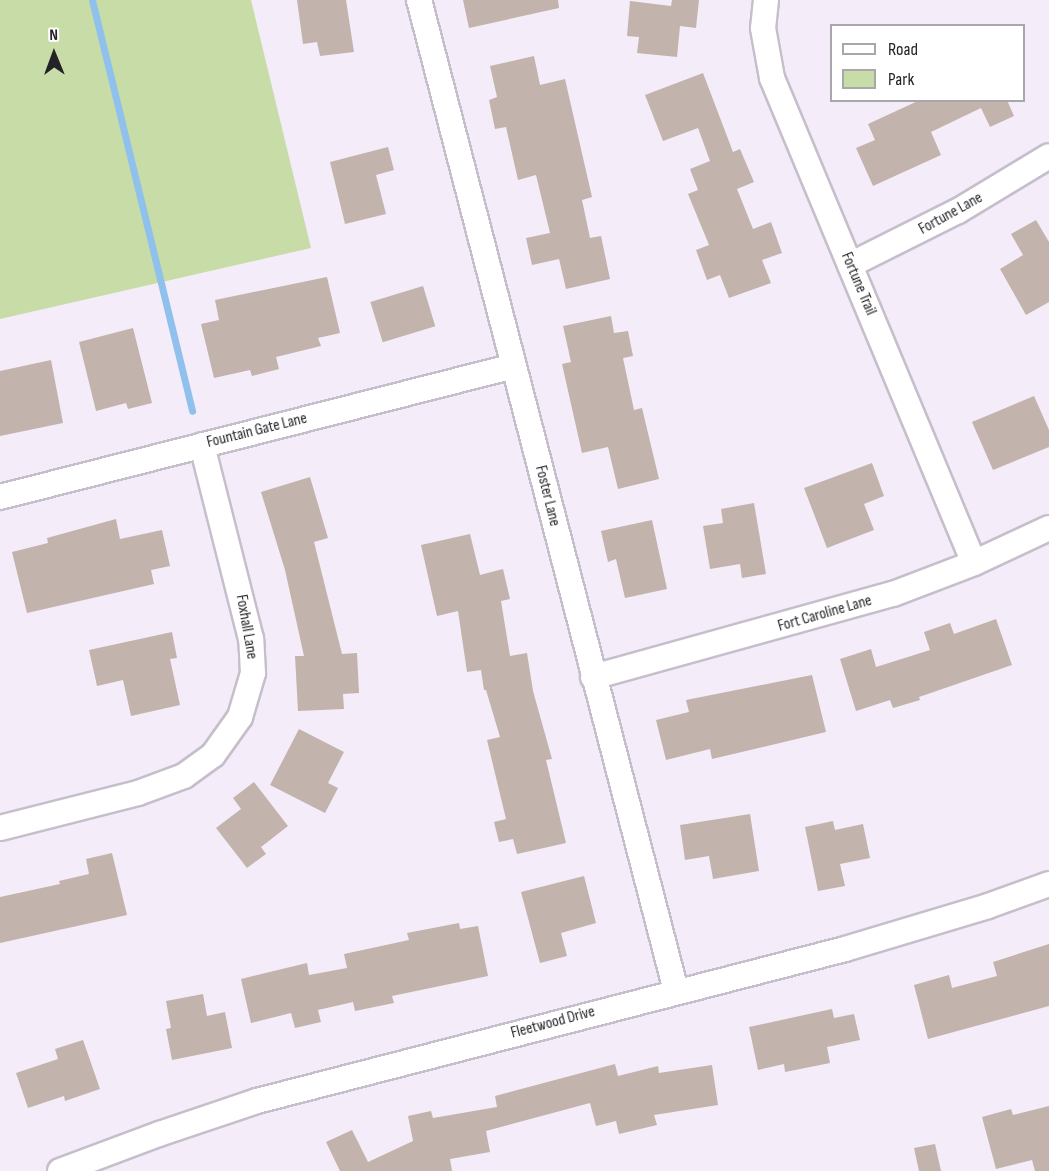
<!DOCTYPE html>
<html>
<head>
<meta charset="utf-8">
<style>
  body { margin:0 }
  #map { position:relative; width:1049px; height:1171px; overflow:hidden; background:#f4ecf9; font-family:"Sofia Sans Condensed",sans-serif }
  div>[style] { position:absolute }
  .green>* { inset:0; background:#c7dca7 }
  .stream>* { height:7px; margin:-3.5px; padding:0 3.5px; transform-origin:3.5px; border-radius:3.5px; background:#90c1ec }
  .building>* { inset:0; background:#c2b3ac; transform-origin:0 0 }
  .roads { filter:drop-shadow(2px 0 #c6bfcb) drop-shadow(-2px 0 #c6bfcb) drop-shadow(0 2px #c6bfcb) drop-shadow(0 -2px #c6bfcb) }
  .minor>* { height:24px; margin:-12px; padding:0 12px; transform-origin:12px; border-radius:12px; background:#fff }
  span { translate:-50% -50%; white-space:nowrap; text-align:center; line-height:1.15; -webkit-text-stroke:6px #fff; paint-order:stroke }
  .street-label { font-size:16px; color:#252227 }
  .legend { position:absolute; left:830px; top:24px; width:195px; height:78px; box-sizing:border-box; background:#fff; border:2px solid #a8a7a9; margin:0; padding:8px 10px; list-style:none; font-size:18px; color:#252227 }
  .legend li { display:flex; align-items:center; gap:12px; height:30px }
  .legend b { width:30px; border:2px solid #a8a7a9 }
  .north { position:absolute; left:24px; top:24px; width:60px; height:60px; -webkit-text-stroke:4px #fff; paint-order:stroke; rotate:359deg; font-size:16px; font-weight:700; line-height:24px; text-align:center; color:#252227 }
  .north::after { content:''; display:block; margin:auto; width:21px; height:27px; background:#252227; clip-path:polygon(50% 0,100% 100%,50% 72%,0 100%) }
</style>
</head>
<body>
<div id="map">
  <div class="green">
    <i style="clip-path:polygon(0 0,251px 0,311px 248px,0 319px)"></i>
  </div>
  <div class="stream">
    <i style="left:92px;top:0;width:423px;rotate:76.3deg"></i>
  </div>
  <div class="building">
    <i style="clip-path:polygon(297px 0,346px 0,354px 52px,320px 56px,317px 42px,303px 44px)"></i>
    <i style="clip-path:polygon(463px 0,558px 0,559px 8px,469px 28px)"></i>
    <i style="clip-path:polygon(672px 0,699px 0,696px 28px,680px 26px,677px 57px,637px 53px,639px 37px,627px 36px,630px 1px,671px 6px)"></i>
    <i style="clip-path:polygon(534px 56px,540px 85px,565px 79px,592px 197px,582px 200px,590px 238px,601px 236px,610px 279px,566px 289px,559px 259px,532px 265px,526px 238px,550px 233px,536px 175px,518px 180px,506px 127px,495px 129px,489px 100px,497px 97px,490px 66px)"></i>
    <i style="clip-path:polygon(703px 73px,733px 152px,740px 149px,754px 182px,737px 189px,753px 229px,771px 222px,782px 253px,762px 260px,771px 283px,729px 298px,720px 275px,707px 280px,696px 250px,709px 245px,688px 194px,698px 190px,690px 169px,710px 161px,698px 128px,663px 141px,645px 95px)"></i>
    <i style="clip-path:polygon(920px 100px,1007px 100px,1014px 116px,990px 127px,981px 108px,931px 132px,941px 155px,873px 186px,856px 148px,875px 140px,868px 124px)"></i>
    <i style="clip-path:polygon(388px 147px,394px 170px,376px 175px,386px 214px,345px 224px,330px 162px)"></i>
    <i style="clip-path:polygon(1036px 220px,1049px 242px,1049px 302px,1026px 315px,1000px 269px,1023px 255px,1011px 234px)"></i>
    <i style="clip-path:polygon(327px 277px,340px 333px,318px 338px,321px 346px,276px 357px,279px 369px,252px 376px,250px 370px,214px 378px,201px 324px,219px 320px,215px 300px)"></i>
    <i style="left:423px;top:286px;width:42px;height:55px;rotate:73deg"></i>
    <i style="clip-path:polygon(611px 316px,614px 333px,628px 331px,633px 356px,623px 358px,634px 410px,642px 408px,659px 479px,618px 489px,608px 447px,582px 453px,562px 364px,571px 362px,563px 326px)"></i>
    <i style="clip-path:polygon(133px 328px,152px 403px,128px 409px,126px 403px,96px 411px,79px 342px)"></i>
    <i style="clip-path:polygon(51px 360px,63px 423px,0 436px,0 371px)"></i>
    <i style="clip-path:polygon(1034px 396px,1049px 430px,1049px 447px,993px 470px,972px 422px)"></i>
    <i style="clip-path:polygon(872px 463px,884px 496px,864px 504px,874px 530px,827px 548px,804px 488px)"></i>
    <i style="clip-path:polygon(310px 477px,328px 538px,314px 542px,342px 654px,357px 653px,359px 693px,343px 694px,344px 709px,298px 711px,295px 656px,304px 656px,285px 570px,261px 492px)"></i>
    <i style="clip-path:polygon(754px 503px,766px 574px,742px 578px,740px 564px,710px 569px,703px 526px,723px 523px,721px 509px)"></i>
    <i style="clip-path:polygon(116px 519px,120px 539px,162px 530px,170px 566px,151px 570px,154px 584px,27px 613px,12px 552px,48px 543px,47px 538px)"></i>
    <i style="clip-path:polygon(652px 520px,667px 589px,625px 598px,616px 559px,608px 562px,601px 531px)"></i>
    <i style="clip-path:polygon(470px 534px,480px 575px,503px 569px,510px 599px,501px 601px,510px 656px,527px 653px,533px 691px,552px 759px,546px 760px,566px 843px,517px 854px,513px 839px,499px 842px,494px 822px,506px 819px,487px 740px,500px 737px,486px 690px,484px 690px,481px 670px,467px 672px,458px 611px,437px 616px,421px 545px)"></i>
    <i style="clip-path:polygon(996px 619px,1012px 665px,919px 697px,920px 700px,893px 708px,890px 700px,856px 711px,840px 659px,871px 649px,876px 667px,930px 650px,924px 632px,950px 623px,954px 634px)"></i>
    <i style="clip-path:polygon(172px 632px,177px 658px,170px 659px,180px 705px,131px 716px,123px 680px,97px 686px,89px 650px)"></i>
    <i style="clip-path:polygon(812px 675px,826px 732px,712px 759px,710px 749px,666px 760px,656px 720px,689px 712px,686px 700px)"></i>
    <i style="clip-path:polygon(299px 729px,344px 752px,328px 783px,338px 788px,325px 813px,270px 785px)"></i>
    <i style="clip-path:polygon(254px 782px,288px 826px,261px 847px,266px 854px,247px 868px,216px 828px,241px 809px,233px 798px)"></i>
    <i style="clip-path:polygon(750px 814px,759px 871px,713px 879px,709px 856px,685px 860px,680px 825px)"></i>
    <i style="clip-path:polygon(833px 821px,835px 830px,863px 824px,870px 858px,840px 864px,845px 886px,818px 891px,805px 827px)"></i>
    <i style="clip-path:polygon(112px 853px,127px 915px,0 943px,0 897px,60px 884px,59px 881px,89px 874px,86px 859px)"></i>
    <i style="clip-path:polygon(584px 876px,596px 923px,561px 933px,567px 956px,540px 963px,521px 892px)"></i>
    <i style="clip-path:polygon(459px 923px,460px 929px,478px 926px,488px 976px,392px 996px,394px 1003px,355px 1011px,353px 1002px,318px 1010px,321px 1022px,295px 1028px,291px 1013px,251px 1023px,241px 979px,307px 963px,309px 975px,347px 968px,344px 954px,409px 940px,407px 933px)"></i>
    <i style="clip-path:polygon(1049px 944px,1049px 1006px,928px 1039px,914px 985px,949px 975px,952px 988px,997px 976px,993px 962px)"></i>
    <i style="clip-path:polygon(203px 994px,207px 1016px,225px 1012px,232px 1048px,172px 1060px,166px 1029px,171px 1028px,166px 1001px)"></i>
    <i style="clip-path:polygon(832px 1009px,834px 1018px,854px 1014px,860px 1040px,827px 1047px,830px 1063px,785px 1072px,784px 1064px,758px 1070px,749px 1027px)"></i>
    <i style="clip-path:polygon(83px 1040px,100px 1089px,65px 1101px,64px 1096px,28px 1108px,16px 1073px,58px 1059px,55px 1049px)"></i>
    <i style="clip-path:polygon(615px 1064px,618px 1076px,658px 1066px,659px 1073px,712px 1065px,718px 1105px,654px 1115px,657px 1125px,619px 1134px,616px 1121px,596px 1126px,590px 1103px,486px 1131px,490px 1152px,450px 1159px,452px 1171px,340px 1171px,326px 1142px,352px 1130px,368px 1162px,413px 1141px,408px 1116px,431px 1111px,433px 1118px,497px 1107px,495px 1096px)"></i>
    <i style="clip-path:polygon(1049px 1106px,1049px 1171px,1035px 1171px,1032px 1160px,996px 1169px,982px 1117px,1011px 1109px,1013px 1115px)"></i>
    <i style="clip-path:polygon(935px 1144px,941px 1171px,919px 1171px,914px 1148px)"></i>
  </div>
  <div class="roads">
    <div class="minor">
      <i style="left:419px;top:0;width:1024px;rotate:75.46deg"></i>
      <i style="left:766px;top:0;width:28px;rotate:96deg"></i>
      <i style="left:763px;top:28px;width:51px;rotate:79.8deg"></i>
      <i style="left:772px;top:78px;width:525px;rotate:67.39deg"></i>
      <i style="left:850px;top:265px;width:121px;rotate:-26.6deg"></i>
      <i style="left:958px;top:211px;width:106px;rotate:-31.1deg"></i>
      <i style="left:0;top:497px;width:530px;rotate:-14.3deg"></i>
      <i style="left:593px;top:677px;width:311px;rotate:-15.5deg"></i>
      <i style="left:893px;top:594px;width:87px;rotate:-20.9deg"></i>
      <i style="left:974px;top:563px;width:83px;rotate:-25deg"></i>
      <i style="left:0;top:828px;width:142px;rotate:-14.2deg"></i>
      <i style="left:138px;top:793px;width:49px;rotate:-20.3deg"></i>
      <i style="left:184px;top:776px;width:36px;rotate:-36deg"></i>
      <i style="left:213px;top:755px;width:47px;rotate:-54.6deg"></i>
      <i style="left:240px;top:717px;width:46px;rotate:-73.5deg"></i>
      <i style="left:253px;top:673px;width:34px;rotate:-93deg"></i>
      <i style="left:251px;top:639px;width:200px;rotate:-104.2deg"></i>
      <i style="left:60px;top:1171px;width:106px;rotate:-20.5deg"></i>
      <i style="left:159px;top:1134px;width:103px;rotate:-18.6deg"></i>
      <i style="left:257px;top:1101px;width:607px;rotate:-14.49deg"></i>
      <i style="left:845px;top:949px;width:149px;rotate:-16.7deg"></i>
      <i style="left:988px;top:906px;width:65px;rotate:-19.8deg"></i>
    </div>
  </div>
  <div class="street-label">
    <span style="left:951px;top:214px;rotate:-29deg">Fortune Lane</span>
    <span style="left:858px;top:284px;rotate:67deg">Fortune Trail</span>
    <span style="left:257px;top:431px;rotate:-14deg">Fountain Gate Lane</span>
    <span style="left:547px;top:496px;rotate:76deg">Foster Lane</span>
    <span style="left:825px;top:614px;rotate:-16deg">Fort Caroline Lane</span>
    <span style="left:246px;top:627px;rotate:80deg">Foxhall Lane</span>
    <span style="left:553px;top:1023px;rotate:-15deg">Fleetwood Drive</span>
  </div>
  <ul class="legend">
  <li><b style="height:8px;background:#fff"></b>Road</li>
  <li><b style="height:16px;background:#c7dca7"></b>Park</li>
  </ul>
  <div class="north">N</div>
</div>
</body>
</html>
